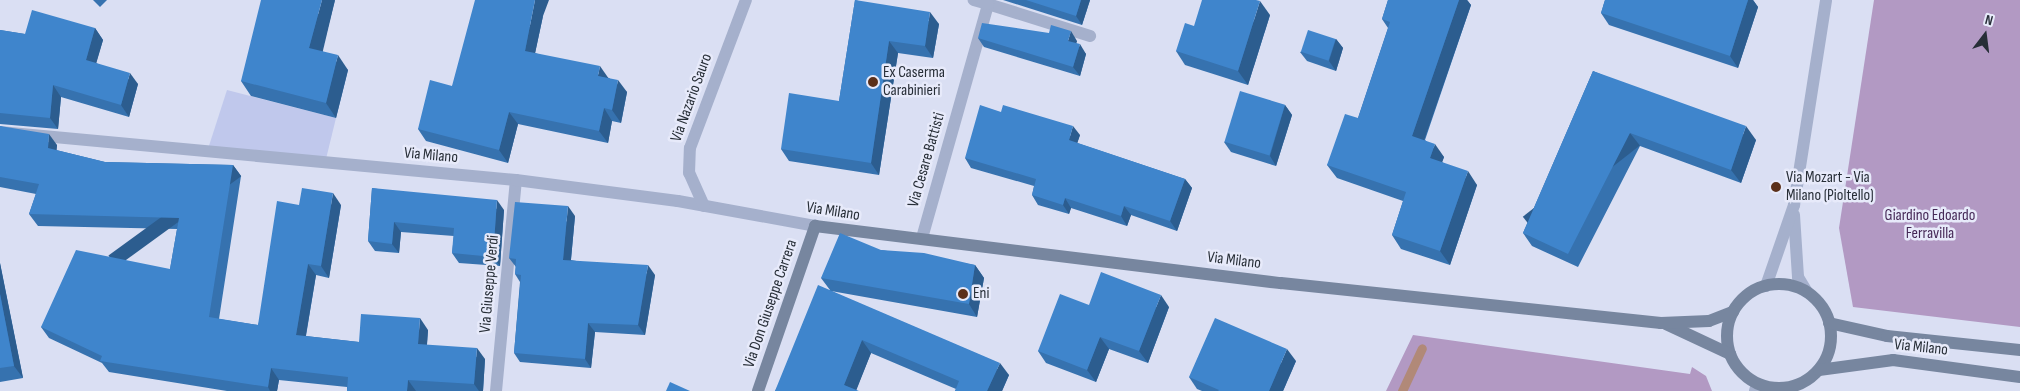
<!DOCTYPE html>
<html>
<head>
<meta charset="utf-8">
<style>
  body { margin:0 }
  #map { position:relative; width:2020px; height:391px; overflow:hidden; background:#dadff3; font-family:"Sofia Sans Condensed",sans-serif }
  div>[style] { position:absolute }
  .green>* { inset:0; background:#b299c3 }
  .plaza>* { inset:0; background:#c0c8ec }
  .stream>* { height:9px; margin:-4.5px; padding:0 4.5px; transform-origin:4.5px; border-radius:4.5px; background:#b18978 }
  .lane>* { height:12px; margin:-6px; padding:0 6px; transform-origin:6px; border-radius:6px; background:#a5b0cc }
  .street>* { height:12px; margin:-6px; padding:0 6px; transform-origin:6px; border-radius:6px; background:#a5b0cc }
  .secondary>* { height:12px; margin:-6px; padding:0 6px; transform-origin:6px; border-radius:6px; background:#77869f }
  .secondary>.ring { margin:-6px; padding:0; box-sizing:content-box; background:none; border:12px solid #77869f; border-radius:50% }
  .wall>* { inset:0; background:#3672af }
  .shaded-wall>* { inset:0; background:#2c5d8f; transform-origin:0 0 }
  .building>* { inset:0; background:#3f85cc; transform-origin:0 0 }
  .dots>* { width:14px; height:14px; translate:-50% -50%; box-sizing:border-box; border:2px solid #e7eafa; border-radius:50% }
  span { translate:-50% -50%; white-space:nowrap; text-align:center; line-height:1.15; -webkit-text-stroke:5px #e7eafa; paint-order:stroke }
  .poi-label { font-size:16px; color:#272e37 }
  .left { translate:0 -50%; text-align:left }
  .street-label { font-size:16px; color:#272e37 }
  .park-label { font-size:16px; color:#462957 }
  .north { position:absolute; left:1960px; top:10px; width:50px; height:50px; -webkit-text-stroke:4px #e7eafa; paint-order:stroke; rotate:15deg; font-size:14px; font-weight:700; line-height:20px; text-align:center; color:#272e37 }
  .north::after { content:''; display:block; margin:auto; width:18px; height:22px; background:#272e37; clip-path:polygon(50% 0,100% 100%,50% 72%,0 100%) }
</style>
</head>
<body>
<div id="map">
  <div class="green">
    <i style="clip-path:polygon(1874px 0,2020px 0,2020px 327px,1853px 307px,1839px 228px)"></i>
    <i style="clip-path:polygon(1413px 335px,1690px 374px,1692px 367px,1706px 376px,1712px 391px,1386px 391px)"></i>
  </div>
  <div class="plaza">
    <i style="clip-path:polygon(227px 90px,336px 118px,325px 163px,207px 152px)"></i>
  </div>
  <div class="stream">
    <i style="left:1402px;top:391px;width:47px;rotate:-65.1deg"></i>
  </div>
  <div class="lane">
    <i style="left:496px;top:391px;width:212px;rotate:-84.6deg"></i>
  </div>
  <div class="street">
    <i style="left:988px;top:4px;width:107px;rotate:17.4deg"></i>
    <i style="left:0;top:132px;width:518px;rotate:5.31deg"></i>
    <i style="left:516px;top:180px;width:163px;rotate:7.4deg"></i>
    <i style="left:678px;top:201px;width:139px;rotate:10.3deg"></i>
    <i style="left:704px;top:206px;width:36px;rotate:-114deg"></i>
    <i style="left:689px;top:173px;width:25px;rotate:-88deg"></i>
    <i style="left:690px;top:148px;width:158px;rotate:-69.3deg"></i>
    <i style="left:1794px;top:215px;width:62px;rotate:86.3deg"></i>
    <i style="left:1798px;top:277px;width:17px;rotate:59deg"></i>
    <i style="left:922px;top:238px;width:243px;rotate:-74.2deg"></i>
    <i style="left:988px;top:4px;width:15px;rotate:-164deg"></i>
    <i style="left:1766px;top:286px;width:86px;rotate:-70.9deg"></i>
    <i style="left:1794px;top:205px;width:207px;rotate:-81.1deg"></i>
    <i style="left:1755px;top:391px;width:7px;rotate:-74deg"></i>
  </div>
  <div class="secondary">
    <i class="ring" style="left:1727px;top:284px;width:92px;height:92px"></i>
    <i style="left:1829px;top:323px;width:59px;rotate:12.6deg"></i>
    <i style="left:1887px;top:336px;width:134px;rotate:6deg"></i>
    <i style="left:1666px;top:324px;width:71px;rotate:25.1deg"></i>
    <i style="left:1819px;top:370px;width:75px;rotate:-7.7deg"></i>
    <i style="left:1893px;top:360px;width:128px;rotate:7.6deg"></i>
    <i style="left:758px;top:391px;width:175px;rotate:-70.9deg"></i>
    <i style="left:815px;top:226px;width:469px;rotate:7deg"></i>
    <i style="left:1281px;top:283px;width:382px;rotate:6deg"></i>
    <i style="left:1661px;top:323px;width:48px;rotate:-2.4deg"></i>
    <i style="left:1709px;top:321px;width:26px;rotate:-21deg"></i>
  </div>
  <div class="wall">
    <i style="clip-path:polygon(93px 0,107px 0,100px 7px)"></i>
    <i style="clip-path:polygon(335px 0,322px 51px,348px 70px,336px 118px,251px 96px,241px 81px)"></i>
    <i style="clip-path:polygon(855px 0,939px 24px,933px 58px,898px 53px,879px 175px,789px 161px,781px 149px,839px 101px)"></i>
    <i style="clip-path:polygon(1003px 0,1090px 0,1082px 25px)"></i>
    <i style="clip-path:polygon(1388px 0,1467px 0,1471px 5px,1425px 140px,1444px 157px,1442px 162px,1477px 185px,1450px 265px,1401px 249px,1392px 235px,1403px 201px,1337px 178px,1327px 165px,1358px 118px,1388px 28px,1382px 19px)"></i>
    <i style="clip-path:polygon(1605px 0,1753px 0,1758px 7px,1738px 68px,1609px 25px,1601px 13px)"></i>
    <i style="clip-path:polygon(1270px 15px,1248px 85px,1185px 65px,1176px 51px)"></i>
    <i style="clip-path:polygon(543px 16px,535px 53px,609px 78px,627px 92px,621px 123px,612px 121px,608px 143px,518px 124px,508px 163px,426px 141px,418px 129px,452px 86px)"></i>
    <i style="clip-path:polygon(95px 28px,103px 40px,96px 63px,138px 84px,129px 117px,61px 97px,58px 129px,0 124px,0 30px,25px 34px)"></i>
    <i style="clip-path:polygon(978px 38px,1077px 41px,1076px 43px,1086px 54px,1080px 76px,984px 47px)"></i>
    <i style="clip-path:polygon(1336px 39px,1343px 48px,1336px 71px,1307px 61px,1300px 52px)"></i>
    <i style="clip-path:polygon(1593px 71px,1756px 140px,1741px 183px,1640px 146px,1578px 267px,1532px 246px,1523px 233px)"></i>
    <i style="clip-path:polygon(1285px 105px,1292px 115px,1276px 166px,1231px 152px,1224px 142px)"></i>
    <i style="clip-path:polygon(0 126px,57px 145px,56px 150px,105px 162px,233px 165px,241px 176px,219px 319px,258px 325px,299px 205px,341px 205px,329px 278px,316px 275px,306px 336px,359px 342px,428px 330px,427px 345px,485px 359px,483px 391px,347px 391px,347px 387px,279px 380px,277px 391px,227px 391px,109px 372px,102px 363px,49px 338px,41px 327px,170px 269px,177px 229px,38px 226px,29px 214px,36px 194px,0 187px)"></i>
    <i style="clip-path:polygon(1080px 135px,1077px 143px,1185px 179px,1192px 188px,1177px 231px,1131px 215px,1127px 226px,1071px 208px,1069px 214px,1038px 205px,1032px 195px,1034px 186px,971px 168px,965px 158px)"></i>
    <i style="clip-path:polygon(372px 188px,504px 210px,500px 266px,459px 263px,452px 253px,454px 236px,401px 232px,399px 253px,375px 251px,368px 241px)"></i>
    <i style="clip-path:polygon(575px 216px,571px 260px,655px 275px,645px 335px,595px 332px,591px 368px,520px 362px,514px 353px,520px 282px,515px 274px,516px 267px,509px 258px)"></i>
    <i style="clip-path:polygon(881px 250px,975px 265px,984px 278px,977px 317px,831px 291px,1009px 375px,1002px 391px,955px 391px,956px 389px,871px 353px,856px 390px,775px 391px,830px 290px,821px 278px)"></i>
    <i style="clip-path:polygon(0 263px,23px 378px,0 382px)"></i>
    <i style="clip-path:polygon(1089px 305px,1169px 307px,1148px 363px,1109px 349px,1096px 382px,1046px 363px,1038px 351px)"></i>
    <i style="clip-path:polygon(1296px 361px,1283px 391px,1202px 391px,1197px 389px,1189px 377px)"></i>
  </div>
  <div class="shaded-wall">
    <i style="clip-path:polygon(322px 0,335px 0,320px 63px,309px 48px)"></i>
    <i style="clip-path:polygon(535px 0,549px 0,543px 16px,533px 63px,525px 51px)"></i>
    <i style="clip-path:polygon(1081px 0,1090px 0,1082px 25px,1076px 16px)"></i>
    <i style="clip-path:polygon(1459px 0,1467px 0,1471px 5px,1421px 149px,1412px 136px)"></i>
    <i style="clip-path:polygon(1748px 0,1753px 0,1758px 7px,1738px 68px,1730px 56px)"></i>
    <i style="clip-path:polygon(1260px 1px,1270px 15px,1248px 85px,1238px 71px)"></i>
    <i style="clip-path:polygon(930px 12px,939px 24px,933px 58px,925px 46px)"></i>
    <i style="clip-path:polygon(95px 28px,103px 40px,94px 71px,86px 60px)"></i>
    <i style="clip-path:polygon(1071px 31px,1077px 41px,1074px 50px,1068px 41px)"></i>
    <i style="clip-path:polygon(1336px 39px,1343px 48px,1336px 71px,1329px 61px)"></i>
    <i style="clip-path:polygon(889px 41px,898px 53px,879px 175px,871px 163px)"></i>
    <i style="clip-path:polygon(1080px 44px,1086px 54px,1080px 76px,1073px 67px)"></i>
    <i style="clip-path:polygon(338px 55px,348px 70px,336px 118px,326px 103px)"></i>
    <i style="clip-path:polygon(600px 66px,609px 79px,598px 76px)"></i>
    <i style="clip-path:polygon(130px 73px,138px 84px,129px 117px,121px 105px)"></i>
    <i style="clip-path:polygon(618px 80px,627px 92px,621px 123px,612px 110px)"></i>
    <i style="clip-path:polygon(53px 85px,61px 97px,58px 129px,50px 118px)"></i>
    <i style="clip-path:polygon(1285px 105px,1292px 115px,1276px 166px,1270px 156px)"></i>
    <i style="clip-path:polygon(604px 108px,612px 121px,608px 143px,599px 131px)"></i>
    <i style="clip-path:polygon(509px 112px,518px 124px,508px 163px,499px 150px)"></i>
    <i style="clip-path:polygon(1073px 126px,1080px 135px,1075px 150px,1069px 140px)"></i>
    <i style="clip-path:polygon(1746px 126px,1756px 140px,1741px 183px,1731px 170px)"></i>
    <i style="left:1630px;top:133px;width:16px;height:136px;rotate:52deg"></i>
    <i style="clip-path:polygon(49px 134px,57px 145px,56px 160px,48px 148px)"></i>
    <i style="clip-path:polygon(1435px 144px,1444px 157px,1439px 171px,1430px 158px)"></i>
    <i style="left:233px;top:165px;width:14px;height:154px;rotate:54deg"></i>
    <i style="clip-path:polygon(1468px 171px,1477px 185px,1450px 265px,1440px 251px)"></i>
    <i style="clip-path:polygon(1185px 179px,1192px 188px,1177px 231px,1170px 221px)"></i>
    <i style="clip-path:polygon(333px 193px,341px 205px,329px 278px,321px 266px)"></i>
    <i style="clip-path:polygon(1065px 198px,1071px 208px,1069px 214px,1063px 205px)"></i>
    <i style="clip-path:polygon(497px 200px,504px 210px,500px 266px,493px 257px)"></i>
    <i style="clip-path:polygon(568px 206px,575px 216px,570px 269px,563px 260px)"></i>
    <i style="clip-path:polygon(1124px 206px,1131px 215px,1127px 226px,1121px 216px)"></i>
    <i style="clip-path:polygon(394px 222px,401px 232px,399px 253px,392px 244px)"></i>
    <i style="clip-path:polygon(0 263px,23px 378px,14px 366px,0 294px)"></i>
    <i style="clip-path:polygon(308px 264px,316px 275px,304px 346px,296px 335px)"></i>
    <i style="clip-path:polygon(648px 265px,655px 275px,645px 335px,638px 325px)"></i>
    <i style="clip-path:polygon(975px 265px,984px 278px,977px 317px,969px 304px)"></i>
    <i style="clip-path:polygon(1161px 295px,1169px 307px,1148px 363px,1139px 351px)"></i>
    <i style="clip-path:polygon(420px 318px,428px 330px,426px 356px,418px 344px)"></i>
    <i style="clip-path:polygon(588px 323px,595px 332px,591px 368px,585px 359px)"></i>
    <i style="clip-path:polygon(1100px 337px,1109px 349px,1096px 382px,1087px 370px)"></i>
    <i style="clip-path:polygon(862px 340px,871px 353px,856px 391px,844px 385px)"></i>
    <i style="clip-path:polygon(477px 348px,485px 359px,483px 391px,479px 391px,474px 384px)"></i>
    <i style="clip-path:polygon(1287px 349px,1296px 361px,1283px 391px,1269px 391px)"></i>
    <i style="clip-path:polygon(1000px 363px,1009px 375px,1002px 391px,987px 391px)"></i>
    <i style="clip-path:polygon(271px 368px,279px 380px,277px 391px,270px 391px,268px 387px)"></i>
    <i style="clip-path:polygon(408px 380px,416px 391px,407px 391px)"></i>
  </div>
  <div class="building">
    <i style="clip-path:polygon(261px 0,322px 0,309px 48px,338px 55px,326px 103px,241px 81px)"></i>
    <i style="clip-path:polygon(475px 0,535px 0,525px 51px,600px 66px,598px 76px,618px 80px,612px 110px,604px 108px,599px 131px,509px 112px,499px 150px,418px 129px,430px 80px,452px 86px)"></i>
    <i style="clip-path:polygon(855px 0,930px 12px,925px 46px,889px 41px,871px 163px,781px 149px,789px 93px,839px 101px)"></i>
    <i style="clip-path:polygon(1026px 0,1081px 0,1076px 16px)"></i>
    <i style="clip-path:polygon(1202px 0,1256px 0,1260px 1px,1238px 71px,1176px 51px,1185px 23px,1194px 26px)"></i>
    <i style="clip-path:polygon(1388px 0,1459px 0,1412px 136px,1435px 144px,1430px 158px,1468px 171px,1440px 251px,1392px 235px,1406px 192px,1327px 165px,1345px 114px,1358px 118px,1390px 22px,1382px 19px)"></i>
    <i style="clip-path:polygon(1605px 0,1748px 0,1730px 56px,1601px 13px)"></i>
    <i style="clip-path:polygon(32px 10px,95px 28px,86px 60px,130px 73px,121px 105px,53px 85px,50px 118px,0 113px,0 30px,25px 34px)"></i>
    <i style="clip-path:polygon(982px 23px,1049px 33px,1051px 25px,1071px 31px,1068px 41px,1080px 44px,1073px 67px,978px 38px)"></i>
    <i style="left:1308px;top:30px;width:29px;height:23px;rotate:18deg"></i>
    <i style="clip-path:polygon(1593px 71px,1746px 126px,1731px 170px,1630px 133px,1568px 254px,1523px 233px)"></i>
    <i style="left:1240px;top:91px;width:47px;height:53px;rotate:17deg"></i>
    <i style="clip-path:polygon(980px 105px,1001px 112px,1003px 105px,1073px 126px,1069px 140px,1185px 179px,1170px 221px,1124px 206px,1121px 216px,1065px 198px,1063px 205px,1032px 195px,1036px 179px,965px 158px)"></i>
    <i style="clip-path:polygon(0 126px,49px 134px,48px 148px,105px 162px,233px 165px,209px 317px,258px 325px,277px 201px,299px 205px,302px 188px,333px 193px,321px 266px,308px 264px,296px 335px,359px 342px,361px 314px,420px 318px,418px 344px,477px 348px,474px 384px,408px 380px,407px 391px,347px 391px,348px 377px,271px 368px,268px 387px,100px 361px,102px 356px,41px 327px,76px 250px,170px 269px,179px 218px,29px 214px,39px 184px,0 177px)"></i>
    <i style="clip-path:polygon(372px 188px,497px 200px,493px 257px,452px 253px,454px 228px,394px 222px,392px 244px,368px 241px)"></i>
    <i style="clip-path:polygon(515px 202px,568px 206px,563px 260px,648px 265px,638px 325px,588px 323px,585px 359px,514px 353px,521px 275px,515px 274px,516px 259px,509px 258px)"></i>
    <i style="clip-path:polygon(840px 233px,881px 250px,924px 253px,975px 265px,969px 304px,821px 278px)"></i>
    <i style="clip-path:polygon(1101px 272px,1161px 295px,1139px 351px,1100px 337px,1087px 370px,1038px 351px,1060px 294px,1089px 305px)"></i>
    <i style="clip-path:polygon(818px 285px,1000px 363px,987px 391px,955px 391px,959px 381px,862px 340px,844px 385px,859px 391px,775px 391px)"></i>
    <i style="clip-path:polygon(0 294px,14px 366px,0 368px)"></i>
    <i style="clip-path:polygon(1215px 318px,1287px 349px,1269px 391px,1218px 391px,1219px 390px,1189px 377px)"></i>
    <i style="clip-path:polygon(670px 382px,690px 391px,666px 391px)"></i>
  </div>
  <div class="dots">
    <i style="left:873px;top:82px;background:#5b301a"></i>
    <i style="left:1776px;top:187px;background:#5b301a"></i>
    <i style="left:963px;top:294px;background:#5b301a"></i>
  </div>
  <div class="poi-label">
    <span class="left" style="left:883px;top:82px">Ex Caserma<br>Carabinieri</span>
    <span class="left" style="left:1786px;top:187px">Via Mozart - Via<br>Milano (Pioltello)</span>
    <span class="left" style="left:973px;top:294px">Eni</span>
  </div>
  <div class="street-label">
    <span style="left:692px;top:98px;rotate:-70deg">Via Nazario Sauro</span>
    <span style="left:431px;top:156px;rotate:5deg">Via Milano</span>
    <span style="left:927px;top:160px;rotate:-74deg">Via Cesare Battisti</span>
    <span style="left:833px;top:212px;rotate:9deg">Via Milano</span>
    <span style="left:1234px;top:261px;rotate:7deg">Via Milano</span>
    <span style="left:490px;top:284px;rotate:-85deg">Via Giuseppe Verdi</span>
    <span style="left:771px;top:304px;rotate:-71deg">Via Don Giuseppe Carrera</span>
    <span style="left:1921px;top:348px;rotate:6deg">Via Milano</span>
  </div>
  <div class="park-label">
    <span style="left:1930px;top:225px">Giardino Edoardo<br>Ferravilla</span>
  </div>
  <div class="north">N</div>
</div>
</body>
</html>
